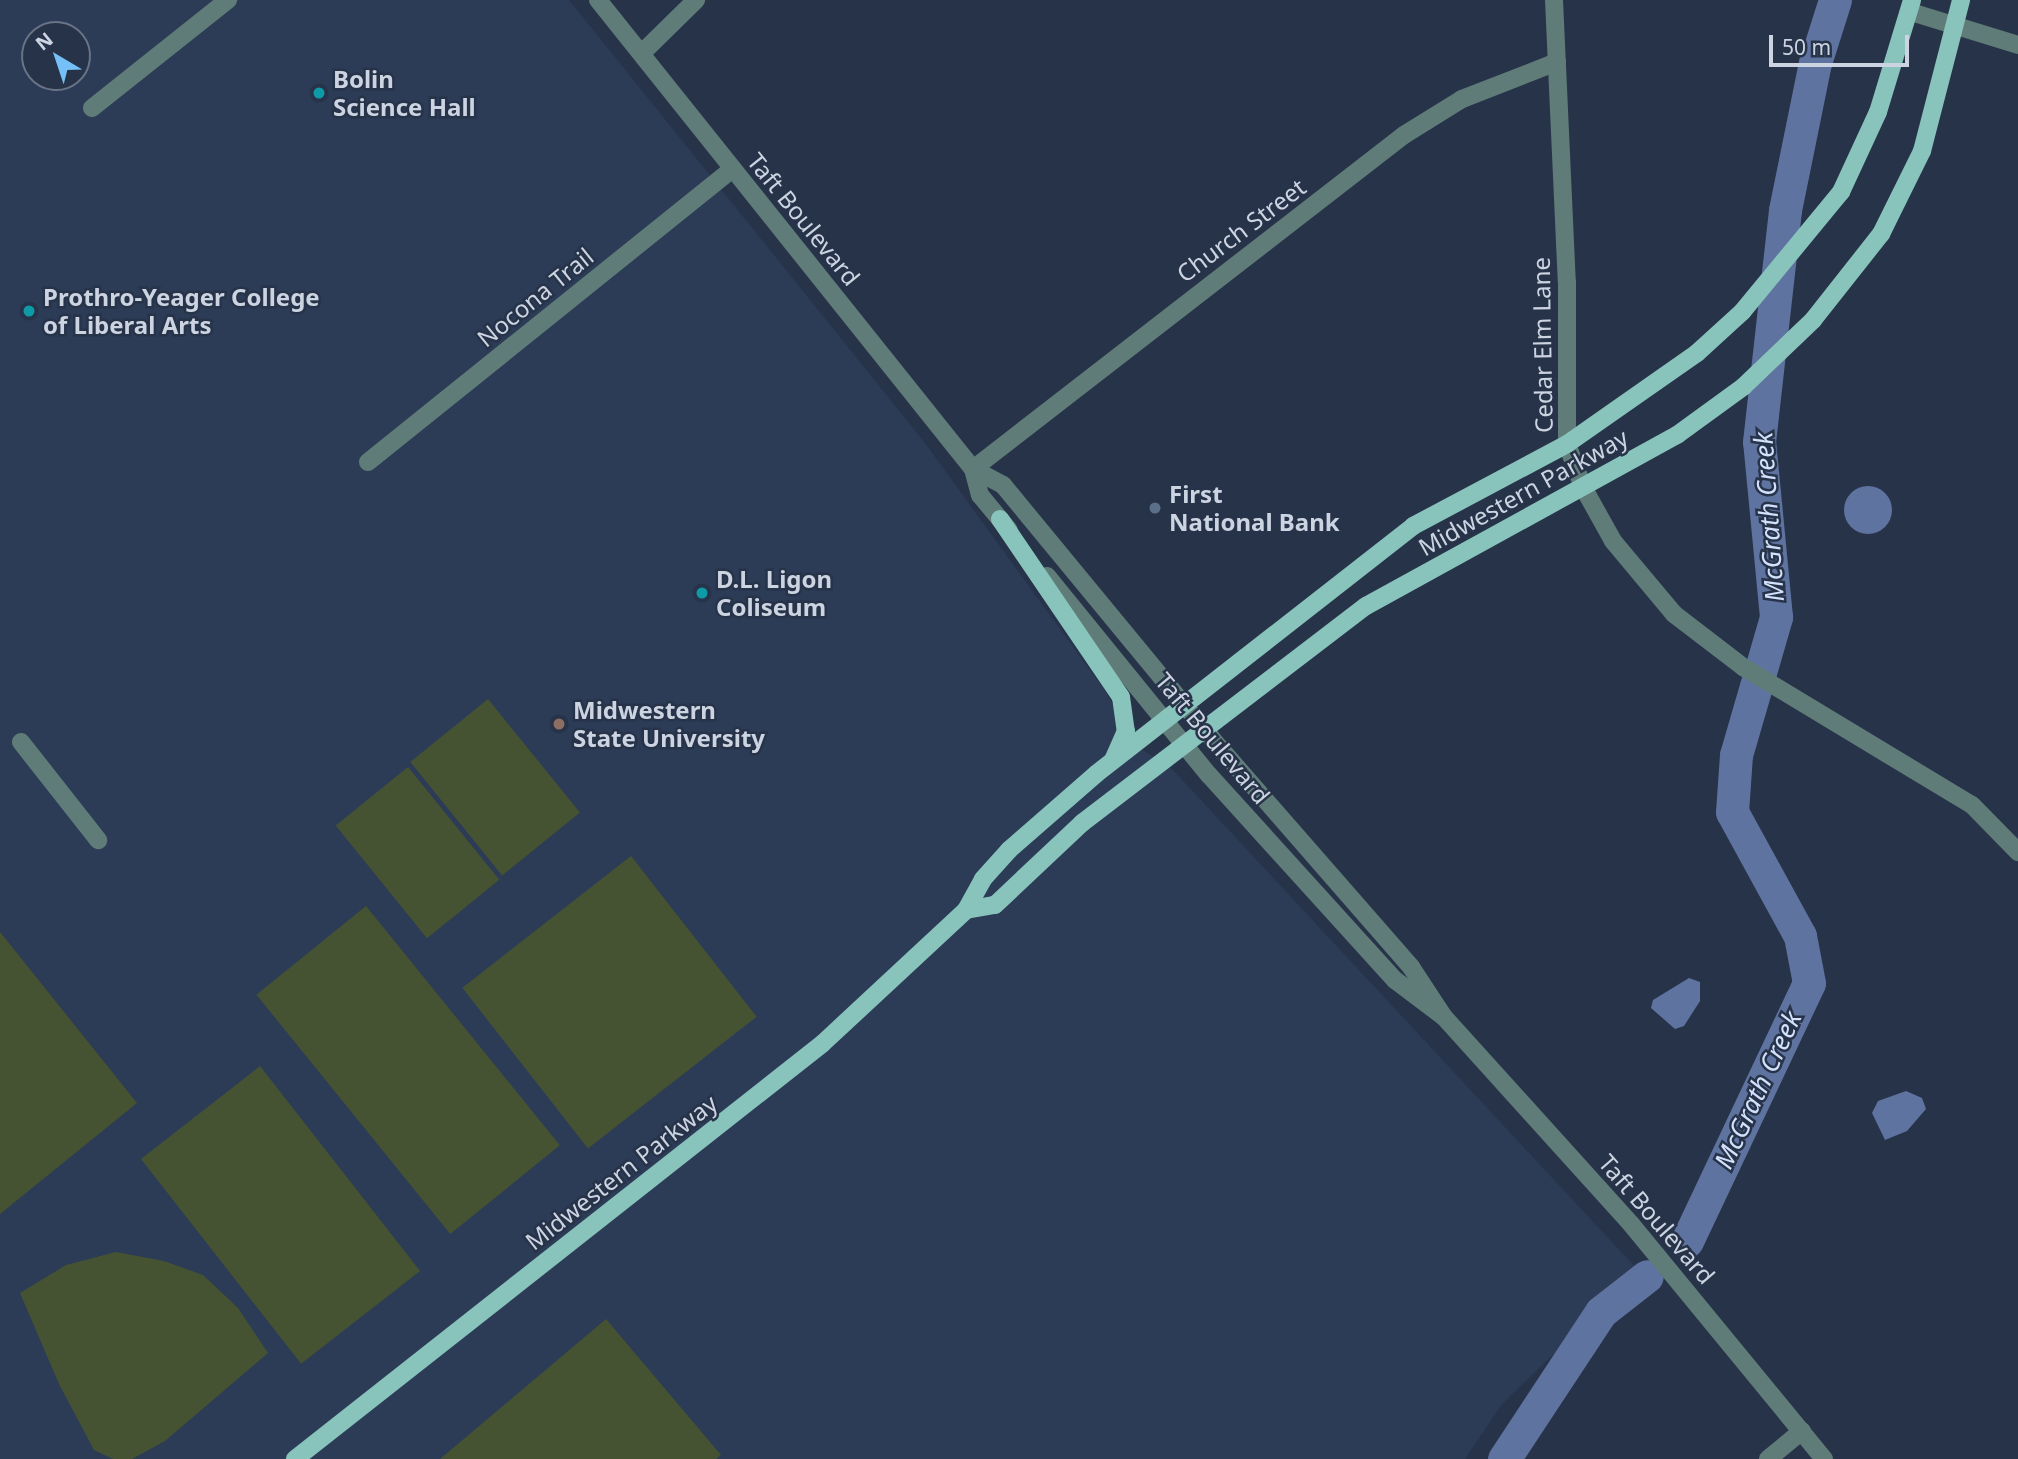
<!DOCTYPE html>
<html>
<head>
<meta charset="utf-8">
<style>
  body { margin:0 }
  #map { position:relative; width:2018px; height:1459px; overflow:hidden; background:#273349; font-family:"Noto Sans",sans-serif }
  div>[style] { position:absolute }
  .built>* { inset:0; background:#2c3c57 }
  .green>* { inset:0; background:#455332; transform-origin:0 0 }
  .water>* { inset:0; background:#5e739f }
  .round { border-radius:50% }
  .river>* { height:33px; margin:-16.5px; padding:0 16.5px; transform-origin:16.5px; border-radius:16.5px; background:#5e739f }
  .minor>* { height:18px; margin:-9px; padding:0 9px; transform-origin:9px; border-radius:9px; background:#5f7c78 }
  .major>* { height:18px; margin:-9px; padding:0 9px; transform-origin:9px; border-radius:9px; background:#88c3bc }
  .dots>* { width:19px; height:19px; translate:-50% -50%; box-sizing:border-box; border:4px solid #273349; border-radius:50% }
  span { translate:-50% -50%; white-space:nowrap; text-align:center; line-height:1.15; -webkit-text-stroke:5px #273349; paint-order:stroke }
  .poi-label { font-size:24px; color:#ccd4e2; font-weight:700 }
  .left { translate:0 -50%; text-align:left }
  .street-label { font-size:24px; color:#ccd4e2 }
  .water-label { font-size:26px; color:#d3e1fd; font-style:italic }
  .north { position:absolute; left:21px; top:21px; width:70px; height:70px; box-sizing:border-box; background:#273349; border:2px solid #697386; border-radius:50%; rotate:321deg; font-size:19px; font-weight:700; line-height:28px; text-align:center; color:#ccd4e2 }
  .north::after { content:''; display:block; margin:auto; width:24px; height:32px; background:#75c0f6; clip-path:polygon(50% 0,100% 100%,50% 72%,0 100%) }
  .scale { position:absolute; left:1769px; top:35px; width:140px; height:32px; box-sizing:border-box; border:4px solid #ccd4e2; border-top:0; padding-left:9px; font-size:21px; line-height:24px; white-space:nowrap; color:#ccd4e2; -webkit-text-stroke:5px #273349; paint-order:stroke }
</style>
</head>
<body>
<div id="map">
  <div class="built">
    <i style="clip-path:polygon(evenodd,0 0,569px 0,925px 443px,1105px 691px,1118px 713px,1119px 735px,1171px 768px,1637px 1269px,1584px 1315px,1559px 1349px,1502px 1404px,1465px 1459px,0 1459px,0 0,35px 35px,77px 35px,77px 77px,35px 77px,35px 35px)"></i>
  </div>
  <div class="green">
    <i style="left:488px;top:699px;width:146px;height:100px;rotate:51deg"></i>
    <i style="left:408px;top:767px;width:145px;height:93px;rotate:51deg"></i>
    <i style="left:631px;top:856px;width:204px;height:214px;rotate:52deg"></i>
    <i style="left:366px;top:906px;width:308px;height:141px;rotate:51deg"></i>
    <i style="clip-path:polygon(0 932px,137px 1103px,0 1214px)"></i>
    <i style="left:260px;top:1066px;width:260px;height:151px;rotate:52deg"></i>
    <i style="clip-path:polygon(116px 1252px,164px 1261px,203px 1275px,238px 1308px,268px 1353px,165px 1441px,132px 1459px,113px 1459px,94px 1450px,59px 1384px,20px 1293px,66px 1265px)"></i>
    <i style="clip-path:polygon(606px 1319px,721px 1455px,716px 1459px,440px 1459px)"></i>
  </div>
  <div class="water">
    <i class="round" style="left:1844px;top:486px;width:48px;height:48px"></i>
    <i style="clip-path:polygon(1689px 978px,1700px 982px,1700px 1001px,1684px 1026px,1675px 1029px,1651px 1008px,1653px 1000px)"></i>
    <i style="clip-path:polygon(1906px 1091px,1922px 1098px,1926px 1109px,1907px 1131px,1885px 1140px,1872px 1113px,1878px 1101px)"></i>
  </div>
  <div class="river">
    <i style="left:1687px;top:1241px;width:285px;rotate:-64.7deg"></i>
    <i style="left:1809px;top:983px;width:48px;rotate:-100.8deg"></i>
    <i style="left:1800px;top:936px;width:141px;rotate:-118.7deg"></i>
    <i style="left:1732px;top:812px;width:57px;rotate:-86deg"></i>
    <i style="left:1736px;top:755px;width:144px;rotate:-73.8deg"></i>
    <i style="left:1776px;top:617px;width:176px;rotate:-95.5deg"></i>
    <i style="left:1759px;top:442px;width:233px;rotate:-83.6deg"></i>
    <i style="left:1785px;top:210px;width:150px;rotate:-78.5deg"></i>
    <i style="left:1815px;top:63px;width:66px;rotate:-72.4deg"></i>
    <i style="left:1504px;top:1459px;width:176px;rotate:-56.6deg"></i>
    <i style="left:1601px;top:1312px;width:58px;rotate:-38deg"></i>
  </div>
  <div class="minor">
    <i style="left:598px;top:0;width:600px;rotate:51.36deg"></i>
    <i style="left:973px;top:469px;width:27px;rotate:75deg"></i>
    <i style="left:980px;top:495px;width:45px;rotate:50.4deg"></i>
    <i style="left:1554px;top:0;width:282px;rotate:87.4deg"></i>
    <i style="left:1567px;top:282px;width:162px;rotate:90deg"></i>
    <i style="left:1567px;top:444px;width:46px;rotate:69.6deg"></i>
    <i style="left:1583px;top:487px;width:62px;rotate:60.9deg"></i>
    <i style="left:1613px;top:541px;width:95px;rotate:50.1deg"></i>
    <i style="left:1674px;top:614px;width:87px;rotate:37.5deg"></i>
    <i style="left:1743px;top:667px;width:267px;rotate:31.1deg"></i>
    <i style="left:1972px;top:805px;width:66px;rotate:45.6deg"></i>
    <i style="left:1911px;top:12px;width:112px;rotate:17.1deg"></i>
    <i style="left:642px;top:53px;width:76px;rotate:-44.5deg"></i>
    <i style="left:92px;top:108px;width:174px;rotate:-38.5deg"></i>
    <i style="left:368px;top:462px;width:468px;rotate:-38.8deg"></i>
    <i style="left:973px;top:469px;width:34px;rotate:28deg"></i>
    <i style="left:1003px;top:485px;width:341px;rotate:50.5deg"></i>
    <i style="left:1220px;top:748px;width:291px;rotate:48.9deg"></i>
    <i style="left:1411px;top:967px;width:60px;rotate:56.6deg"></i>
    <i style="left:1444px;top:1017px;width:279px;rotate:47.9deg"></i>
    <i style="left:1631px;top:1224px;width:304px;rotate:50.6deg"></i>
    <i style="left:973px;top:469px;width:545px;rotate:-37.77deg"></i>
    <i style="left:1404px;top:135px;width:68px;rotate:-31.8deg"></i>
    <i style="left:1462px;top:99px;width:102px;rotate:-21.3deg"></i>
    <i style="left:1047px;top:576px;width:257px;rotate:50.9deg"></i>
    <i style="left:1209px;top:775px;width:277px;rotate:47.8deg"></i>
    <i style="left:1395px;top:980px;width:61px;rotate:37.1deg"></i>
    <i style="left:21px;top:742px;width:125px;rotate:51.8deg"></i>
    <i style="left:1768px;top:1459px;width:44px;rotate:-39.5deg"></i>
  </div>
  <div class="major">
    <i style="left:1000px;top:519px;width:215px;rotate:55.8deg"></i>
    <i style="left:1121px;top:697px;width:34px;rotate:82deg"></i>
    <i style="left:1126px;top:731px;width:30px;rotate:114deg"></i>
    <i style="left:966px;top:910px;width:29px;rotate:-10deg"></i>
    <i style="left:995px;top:905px;width:120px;rotate:-43.3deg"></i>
    <i style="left:1082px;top:823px;width:357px;rotate:-37.4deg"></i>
    <i style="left:1366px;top:606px;width:355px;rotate:-28.8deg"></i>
    <i style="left:1677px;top:435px;width:82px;rotate:-36deg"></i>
    <i style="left:1743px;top:387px;width:97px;rotate:-43.7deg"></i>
    <i style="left:1813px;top:320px;width:110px;rotate:-51.7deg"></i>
    <i style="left:1881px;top:234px;width:93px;rotate:-63.7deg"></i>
    <i style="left:1922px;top:151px;width:156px;rotate:-75.5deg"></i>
    <i style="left:295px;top:1459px;width:671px;rotate:-38.22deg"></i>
    <i style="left:822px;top:1044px;width:197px;rotate:-42.9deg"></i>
    <i style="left:966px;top:910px;width:35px;rotate:-61deg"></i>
    <i style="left:983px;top:879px;width:39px;rotate:-48deg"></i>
    <i style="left:1009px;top:850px;width:116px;rotate:-41.1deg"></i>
    <i style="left:1096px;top:774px;width:402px;rotate:-38deg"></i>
    <i style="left:1413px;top:526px;width:174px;rotate:-28deg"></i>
    <i style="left:1567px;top:444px;width:159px;rotate:-35deg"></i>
    <i style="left:1697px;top:353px;width:61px;rotate:-42.3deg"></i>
    <i style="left:1742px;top:312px;width:156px;rotate:-50.5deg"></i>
    <i style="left:1841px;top:192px;width:88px;rotate:-65.2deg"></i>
    <i style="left:1878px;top:112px;width:117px;rotate:-73.1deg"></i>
  </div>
  <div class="dots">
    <i style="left:319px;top:93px;background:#0f9aa8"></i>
    <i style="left:29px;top:311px;background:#0f9aa8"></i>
    <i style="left:1155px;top:508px;background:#5c6f8a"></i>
    <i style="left:702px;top:593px;background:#0f9aa8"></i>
    <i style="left:559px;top:724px;background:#8d6e63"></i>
  </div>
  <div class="poi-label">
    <span class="left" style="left:333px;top:93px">Bolin<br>Science Hall</span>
    <span class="left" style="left:43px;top:311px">Prothro-Yeager College<br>of Liberal Arts</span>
    <span class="left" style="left:1169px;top:508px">First<br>National Bank</span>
    <span class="left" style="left:716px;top:593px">D.L. Ligon<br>Coliseum</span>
    <span class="left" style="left:573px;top:724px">Midwestern<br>State University</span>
  </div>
  <div class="street-label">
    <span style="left:804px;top:219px;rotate:51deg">Taft Boulevard</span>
    <span style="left:1241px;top:230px;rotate:-37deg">Church Street</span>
    <span style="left:535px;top:297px;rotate:-39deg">Nocona Trail</span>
    <span style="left:1542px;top:345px;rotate:-91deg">Cedar Elm Lane</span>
    <span style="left:1523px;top:492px;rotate:-29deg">Midwestern Parkway</span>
    <span style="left:1213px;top:738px;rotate:50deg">Taft Boulevard</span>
    <span style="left:621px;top:1172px;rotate:-38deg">Midwestern Parkway</span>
    <span style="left:1657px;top:1219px;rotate:49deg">Taft Boulevard</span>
  </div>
  <div class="water-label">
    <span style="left:1769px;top:517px;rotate:-94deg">McGrath Creek</span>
    <span style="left:1758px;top:1090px;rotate:-65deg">McGrath Creek</span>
  </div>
  <div class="north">N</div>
  <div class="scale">50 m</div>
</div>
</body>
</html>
